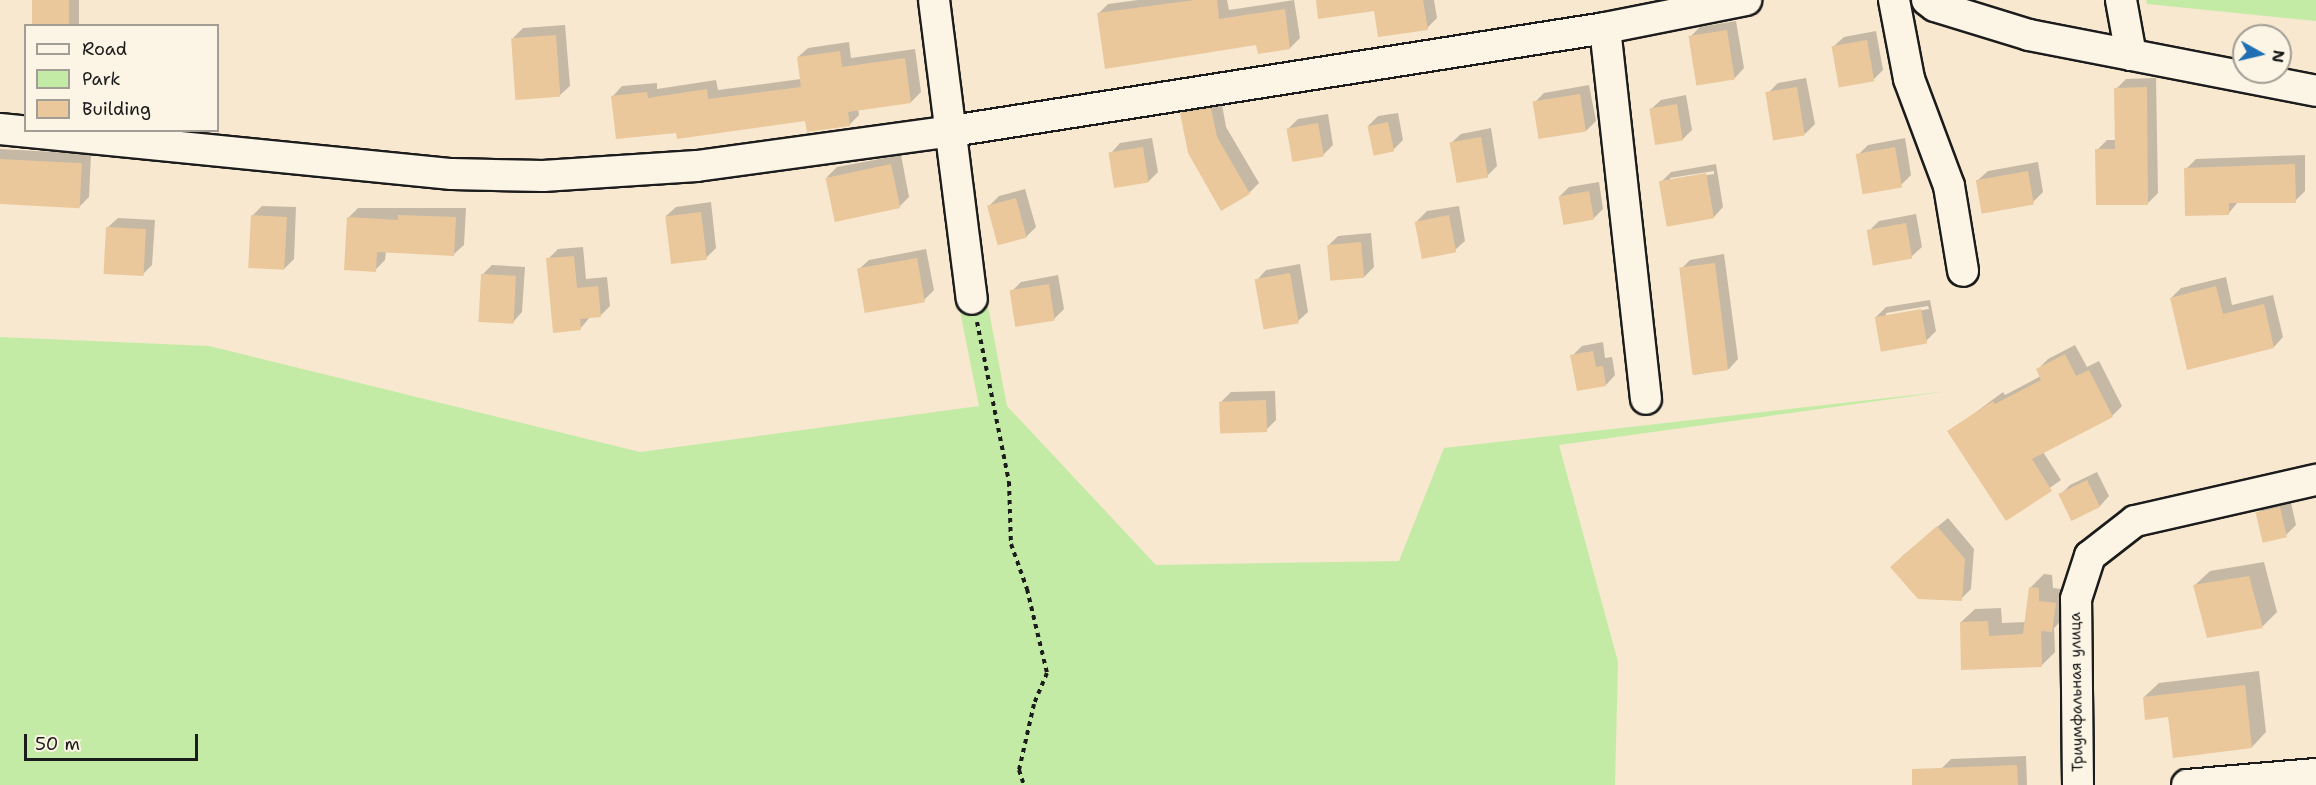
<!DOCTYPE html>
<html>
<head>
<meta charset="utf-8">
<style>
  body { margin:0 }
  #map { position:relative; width:2316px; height:785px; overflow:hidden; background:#f7e8cf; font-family:"Shantell Sans",sans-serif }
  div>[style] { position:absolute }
  .green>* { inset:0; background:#c4eba6 }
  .shadow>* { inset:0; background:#0003; transform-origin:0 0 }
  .building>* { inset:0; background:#ebc89c; transform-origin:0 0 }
  .path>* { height:4px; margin-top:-2px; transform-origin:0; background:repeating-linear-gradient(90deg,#1c1c1c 0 4.5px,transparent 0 9px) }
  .roads { filter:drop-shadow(2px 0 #1c1c1c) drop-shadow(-2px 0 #1c1c1c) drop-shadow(0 2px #1c1c1c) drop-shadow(0 -2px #1c1c1c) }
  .minor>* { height:30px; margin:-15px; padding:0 15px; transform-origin:15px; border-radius:15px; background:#fcf5e5 }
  span { translate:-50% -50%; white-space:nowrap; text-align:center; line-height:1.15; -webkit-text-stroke:5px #fcf5e5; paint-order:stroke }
  .street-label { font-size:15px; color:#1c1c1c }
  .legend { position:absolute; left:24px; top:24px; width:195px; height:108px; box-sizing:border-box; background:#fcf5e5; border:2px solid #a29e95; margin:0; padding:8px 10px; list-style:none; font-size:18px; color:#1c1c1c }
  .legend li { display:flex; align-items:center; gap:12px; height:30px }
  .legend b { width:30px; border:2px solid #a29e95 }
  .north { position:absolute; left:2232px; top:24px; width:60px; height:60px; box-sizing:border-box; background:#fcf5e5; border:2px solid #a29e95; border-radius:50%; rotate:98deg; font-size:16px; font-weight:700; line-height:24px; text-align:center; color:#1c1c1c }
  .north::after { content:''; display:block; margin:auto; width:21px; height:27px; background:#1f6fb2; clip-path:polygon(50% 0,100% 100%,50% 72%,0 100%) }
  .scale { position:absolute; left:24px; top:734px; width:174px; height:27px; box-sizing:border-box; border:3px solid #1c1c1c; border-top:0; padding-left:8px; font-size:18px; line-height:21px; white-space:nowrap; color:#1c1c1c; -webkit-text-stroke:4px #fcf5e5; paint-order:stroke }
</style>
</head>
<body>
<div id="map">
  <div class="green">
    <i style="clip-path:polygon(2146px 0,2316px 0,2316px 21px,2147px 4px)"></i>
    <i style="clip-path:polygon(986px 296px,1007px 406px,1156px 565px,1399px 561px,1444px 448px,1949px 391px,1559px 445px,1618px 662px,1615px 785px,0 785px,0 337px,209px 346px,640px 452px,979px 406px,958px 301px)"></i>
  </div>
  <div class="shadow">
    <i style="left:34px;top:0;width:45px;height:26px"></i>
    <i style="clip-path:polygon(1138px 0,1227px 0,1229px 10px,1294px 0,1300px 38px,1290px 48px,1098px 14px,1108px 4px)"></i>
    <i style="clip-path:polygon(1317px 0,1434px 0,1437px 18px,1427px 28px,1376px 10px)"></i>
    <i style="clip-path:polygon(1736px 21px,1744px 68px,1735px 78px,1690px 37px,1700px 27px)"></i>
    <i style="clip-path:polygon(565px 25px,570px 86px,560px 95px,513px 38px,523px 28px)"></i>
    <i style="clip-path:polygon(1876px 31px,1883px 70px,1873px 80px,1834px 46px,1844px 37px)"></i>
    <i style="clip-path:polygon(849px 42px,851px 58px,915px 49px,921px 92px,911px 102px,858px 109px,859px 115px,849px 125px,807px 119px,678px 132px,613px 96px,622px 86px,657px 83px,657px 89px,716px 80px,718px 90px,801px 79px,798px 57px,808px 48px)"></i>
    <i style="clip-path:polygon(1806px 78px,1815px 124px,1805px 134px,1768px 93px,1778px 83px)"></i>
    <i style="clip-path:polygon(2156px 78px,2158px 193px,2148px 203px,2097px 150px,2107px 140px,2116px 140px,2116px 89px,2126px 79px)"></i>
    <i style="clip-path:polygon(1589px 85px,1596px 121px,1586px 131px,1534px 103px,1544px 93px)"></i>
    <i style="clip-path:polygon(1686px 95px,1692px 130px,1682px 140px,1651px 109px,1661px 100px)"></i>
    <i style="clip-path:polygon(1221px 99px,1226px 127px,1259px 183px,1249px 193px,1181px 113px,1191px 103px)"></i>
    <i style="clip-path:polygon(1398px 113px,1403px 140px,1393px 150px,1368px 126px,1378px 116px)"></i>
    <i style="clip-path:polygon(1328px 114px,1333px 145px,1323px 155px,1288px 129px,1298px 119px)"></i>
    <i style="clip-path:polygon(1491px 128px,1497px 166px,1487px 176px,1451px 143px,1461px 134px)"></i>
    <i style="clip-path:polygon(1152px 138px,1158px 172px,1148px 182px,1111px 153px,1120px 143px)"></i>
    <i style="clip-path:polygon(1905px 138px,1911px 175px,1901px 185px,1858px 155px,1868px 145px)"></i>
    <i style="clip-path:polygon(0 149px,91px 154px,89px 197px,79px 207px,0 203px)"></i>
    <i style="clip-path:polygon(901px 155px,909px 197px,899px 207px,827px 177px,837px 167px)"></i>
    <i style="clip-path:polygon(2305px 155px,2305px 191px,2295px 201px,2238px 202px,2228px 214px,2186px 169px,2196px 159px)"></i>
    <i style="clip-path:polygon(2038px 162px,2043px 192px,2033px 202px,1978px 180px,1988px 171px)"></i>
    <i style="clip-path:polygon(evenodd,1716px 164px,1723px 207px,1714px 217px,1661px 182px,1671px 172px,1716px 164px,1714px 171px,1714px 174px,1670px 181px,1670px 178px,1714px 171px)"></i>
    <i style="clip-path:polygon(1599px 182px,1603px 209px,1593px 219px,1559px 197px,1569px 187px)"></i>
    <i style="clip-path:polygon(1025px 189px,1036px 227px,1026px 237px,989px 206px,999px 196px)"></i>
    <i style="clip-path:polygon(711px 202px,716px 248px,706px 258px,666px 216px,676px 207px)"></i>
    <i style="clip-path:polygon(262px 206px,296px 207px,294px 259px,284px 269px,252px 216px)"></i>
    <i style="clip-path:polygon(1459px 206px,1465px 241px,1455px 250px,1417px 221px,1427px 211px)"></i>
    <i style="clip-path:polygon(358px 208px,466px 208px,464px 245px,454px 254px,386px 251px,385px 260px,375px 270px,348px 218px)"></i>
    <i style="clip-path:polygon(1916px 214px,1922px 247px,1912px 256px,1869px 231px,1879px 221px)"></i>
    <i style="clip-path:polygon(118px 218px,155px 220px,152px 265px,142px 275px,108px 227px)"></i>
    <i style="clip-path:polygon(1371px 233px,1374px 267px,1364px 277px,1328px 246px,1338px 236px)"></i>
    <i style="clip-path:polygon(583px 247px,586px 279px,607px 277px,610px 306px,600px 316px,590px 317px,580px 329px,548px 259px,558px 249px)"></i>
    <i style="clip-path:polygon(926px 249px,934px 290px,924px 300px,859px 269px,869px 260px)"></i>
    <i style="clip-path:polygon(1724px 254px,1738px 359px,1729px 369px,1694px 375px,1680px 270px,1690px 260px)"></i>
    <i style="clip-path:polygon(1300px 264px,1308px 312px,1298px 321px,1257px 280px,1266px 270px)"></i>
    <i style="clip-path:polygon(492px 265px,525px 267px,522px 312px,513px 322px,482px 275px)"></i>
    <i style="clip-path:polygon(1058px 275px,1064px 309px,1054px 319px,1011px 292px,1021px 282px)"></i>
    <i style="clip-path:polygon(2226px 277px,2232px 305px,2273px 295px,2283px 337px,2274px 347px,2171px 298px,2181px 288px)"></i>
    <i style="clip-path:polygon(evenodd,1930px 300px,1936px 331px,1926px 341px,1876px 317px,1886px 307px,1930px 300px,1928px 306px,1929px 309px,1886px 316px,1886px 313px,1928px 306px)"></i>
    <i style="clip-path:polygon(1603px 342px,1605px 358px,1612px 357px,1615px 375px,1606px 385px,1572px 356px,1582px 346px)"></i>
    <i style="clip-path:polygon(2075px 345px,2087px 367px,2099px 361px,2122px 406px,2112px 416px,2043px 452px,2061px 480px,2006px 519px,1949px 432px,2003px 392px,2005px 395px,2041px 376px,2038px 369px,2048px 359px)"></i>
    <i style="clip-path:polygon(1275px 391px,1276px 420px,1266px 430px,1221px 402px,1231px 392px)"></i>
    <i style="clip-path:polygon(2097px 472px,2109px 496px,2100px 506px,2072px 519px,2060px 495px,2070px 485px)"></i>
    <i style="clip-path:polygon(2290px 498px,2296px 525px,2286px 535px,2258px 513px,2268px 503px)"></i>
    <i style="clip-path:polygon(1948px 518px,1974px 549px,1971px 589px,1961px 599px,1901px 557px)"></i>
    <i style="clip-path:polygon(2264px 562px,2277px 612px,2263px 626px,2208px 636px,2195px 585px,2210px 571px)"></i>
    <i style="clip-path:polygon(2044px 574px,2052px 575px,2053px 588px,2068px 590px,2065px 617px,2054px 628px,2055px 652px,2041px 666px,1961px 622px,1975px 609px,2001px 608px,2002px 623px,2026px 622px,2030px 588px)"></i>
    <i style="clip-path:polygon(2259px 671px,2266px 732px,2252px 747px,2169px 715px,2144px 697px,2159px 683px)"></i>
    <i style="clip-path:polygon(2026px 756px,2027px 785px,1942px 785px,1941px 769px,1951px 759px)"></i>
  </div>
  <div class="building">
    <i style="left:32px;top:0;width:37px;height:26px"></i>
    <i style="clip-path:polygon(1195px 0,1217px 0,1219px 19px,1285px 9px,1290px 49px,1258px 54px,1256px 45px,1105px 69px,1097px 13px)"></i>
    <i style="clip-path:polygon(1316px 0,1423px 0,1428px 30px,1378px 37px,1374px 11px,1318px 19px)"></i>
    <i style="left:1727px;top:30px;width:50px;height:39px;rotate:81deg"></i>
    <i style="left:556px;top:35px;width:62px;height:45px;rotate:86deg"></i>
    <i style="left:1867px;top:40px;width:42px;height:36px;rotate:80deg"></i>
    <i style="clip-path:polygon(840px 51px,842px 67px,905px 58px,911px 103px,848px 112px,850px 126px,807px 132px,805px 121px,677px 139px,676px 133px,616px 139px,611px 96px,647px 92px,648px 98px,707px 89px,708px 99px,801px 87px,797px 57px)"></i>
    <i style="left:1797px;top:87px;width:49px;height:32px;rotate:81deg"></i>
    <i style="clip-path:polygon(2147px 87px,2148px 205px,2096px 205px,2095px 149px,2115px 149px,2114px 88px)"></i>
    <i style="left:1580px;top:94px;width:38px;height:48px;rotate:81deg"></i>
    <i style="left:1677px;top:104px;width:37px;height:28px;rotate:81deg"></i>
    <i style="clip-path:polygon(1211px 108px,1217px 137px,1250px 194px,1221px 211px,1188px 153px,1180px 113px)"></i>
    <i style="left:1388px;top:122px;width:30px;height:21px;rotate:78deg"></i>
    <i style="left:1318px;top:123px;width:34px;height:32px;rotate:80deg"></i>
    <i style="left:1481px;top:137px;width:41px;height:32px;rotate:80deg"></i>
    <i style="left:1143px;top:147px;width:36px;height:35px;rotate:81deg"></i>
    <i style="left:1895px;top:147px;width:41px;height:40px;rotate:80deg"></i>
    <i style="left:0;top:159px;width:82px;height:45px;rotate:3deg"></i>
    <i style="left:891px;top:164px;width:45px;height:67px;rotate:78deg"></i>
    <i style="clip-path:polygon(2295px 164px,2296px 203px,2229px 203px,2229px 215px,2185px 216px,2184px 168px)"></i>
    <i style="left:2028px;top:171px;width:34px;height:53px;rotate:80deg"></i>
    <i style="left:1706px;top:173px;width:46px;height:48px;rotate:80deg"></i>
    <i style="left:1589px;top:191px;width:29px;height:31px;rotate:80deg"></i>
    <i style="left:1016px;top:198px;width:41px;height:30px;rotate:75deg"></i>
    <i style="left:701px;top:212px;width:48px;height:36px;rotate:83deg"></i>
    <i style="left:251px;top:215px;width:36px;height:53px;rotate:3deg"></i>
    <i style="clip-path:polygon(398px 215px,456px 217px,454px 256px,377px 252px,376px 272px,344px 270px,347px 217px,398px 220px)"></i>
    <i style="left:1449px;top:215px;width:38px;height:35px;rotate:79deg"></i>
    <i style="left:1906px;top:223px;width:36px;height:40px;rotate:80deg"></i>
    <i style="left:106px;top:227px;width:40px;height:47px;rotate:3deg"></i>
    <i style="left:1361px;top:242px;width:36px;height:34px;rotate:85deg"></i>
    <i style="clip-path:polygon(574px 256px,577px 288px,598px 286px,601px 317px,580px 319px,581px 330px,553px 333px,546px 258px)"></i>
    <i style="left:917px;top:258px;width:45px;height:61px;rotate:80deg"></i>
    <i style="left:1715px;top:263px;width:108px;height:36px;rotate:83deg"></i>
    <i style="left:1290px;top:273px;width:51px;height:36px;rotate:80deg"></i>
    <i style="left:481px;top:274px;width:35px;height:48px;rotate:3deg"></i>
    <i style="left:1049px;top:284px;width:37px;height:40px;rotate:81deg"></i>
    <i style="clip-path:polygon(2216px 286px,2223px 314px,2264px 304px,2274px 348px,2187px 370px,2170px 298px)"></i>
    <i style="left:1921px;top:309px;width:35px;height:47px;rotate:80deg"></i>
    <i style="clip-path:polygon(1593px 351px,1596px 367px,1603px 366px,1606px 386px,1577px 391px,1570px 355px)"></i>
    <i style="clip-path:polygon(2065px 354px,2076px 376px,2089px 370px,2113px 417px,2032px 459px,2052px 491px,2006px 521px,1947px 431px,1993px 401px,1995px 404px,2041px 380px,2036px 369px)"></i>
    <i style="left:1266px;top:400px;width:32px;height:47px;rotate:88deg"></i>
    <i style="left:2087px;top:480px;width:30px;height:32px;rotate:64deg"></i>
    <i style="left:2280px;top:507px;width:31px;height:25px;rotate:77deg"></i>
    <i style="clip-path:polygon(1937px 526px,1965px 559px,1962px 601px,1918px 599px,1890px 567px)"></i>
    <i style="clip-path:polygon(2249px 576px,2263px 628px,2207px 638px,2193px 585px)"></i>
    <i style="clip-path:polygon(2029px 587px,2039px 588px,2039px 601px,2056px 603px,2052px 632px,2041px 631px,2042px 667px,1961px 670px,1960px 622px,1988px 621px,1989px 636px,2023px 634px)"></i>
    <i style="clip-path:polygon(2245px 685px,2252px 748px,2173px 758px,2168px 717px,2145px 720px,2143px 697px)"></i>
    <i style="clip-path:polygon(2017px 765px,2018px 785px,1912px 785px,1912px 769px)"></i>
  </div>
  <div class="path">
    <i style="left:977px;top:322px;width:163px;rotate:78.7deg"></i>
    <i style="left:1009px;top:482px;width:62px;rotate:88.2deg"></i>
    <i style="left:1011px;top:544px;width:48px;rotate:70.4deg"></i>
    <i style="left:1027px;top:589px;width:86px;rotate:76.6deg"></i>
    <i style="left:1047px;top:673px;width:34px;rotate:113deg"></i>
    <i style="left:1034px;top:704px;width:68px;rotate:102.8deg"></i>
    <i style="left:1019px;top:770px;width:16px;rotate:72deg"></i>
  </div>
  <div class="roads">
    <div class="minor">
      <i style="left:934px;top:0;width:301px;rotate:82.8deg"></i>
      <i style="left:1894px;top:0;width:80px;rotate:79.2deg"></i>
      <i style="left:1909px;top:79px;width:114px;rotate:69.5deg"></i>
      <i style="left:1949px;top:186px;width:86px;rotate:80.6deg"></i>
      <i style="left:1927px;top:0;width:10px;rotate:37deg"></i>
      <i style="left:1935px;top:6px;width:98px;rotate:17.1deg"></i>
      <i style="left:2029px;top:35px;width:292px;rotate:11deg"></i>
      <i style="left:2121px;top:0;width:56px;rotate:79.7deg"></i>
      <i style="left:1605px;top:28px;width:373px;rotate:83.7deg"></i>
      <i style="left:0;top:129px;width:454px;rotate:5.7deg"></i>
      <i style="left:452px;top:174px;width:91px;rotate:1.3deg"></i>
      <i style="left:543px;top:176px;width:154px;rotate:-3.7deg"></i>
      <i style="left:697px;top:166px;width:257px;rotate:-7.8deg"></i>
      <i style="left:952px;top:131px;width:661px;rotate:-8.96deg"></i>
      <i style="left:1605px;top:28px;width:144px;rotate:-11.2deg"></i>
      <i style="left:2078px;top:785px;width:186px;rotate:-90.6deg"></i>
      <i style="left:2076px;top:599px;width:45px;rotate:-72deg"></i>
      <i style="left:2090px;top:556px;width:57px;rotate:-37.9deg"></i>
      <i style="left:2135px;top:521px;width:186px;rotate:-12.8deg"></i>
      <i style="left:2187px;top:785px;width:129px;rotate:-4.9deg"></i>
    </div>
  </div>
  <div class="street-label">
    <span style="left:2077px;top:692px;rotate:-91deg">Триумфальная улица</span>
  </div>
  <ul class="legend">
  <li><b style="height:8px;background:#fcf5e5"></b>Road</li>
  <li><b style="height:16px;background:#c4eba6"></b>Park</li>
  <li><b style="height:16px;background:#ebc89c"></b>Building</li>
  </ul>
  <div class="north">N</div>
  <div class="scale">50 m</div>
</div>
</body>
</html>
